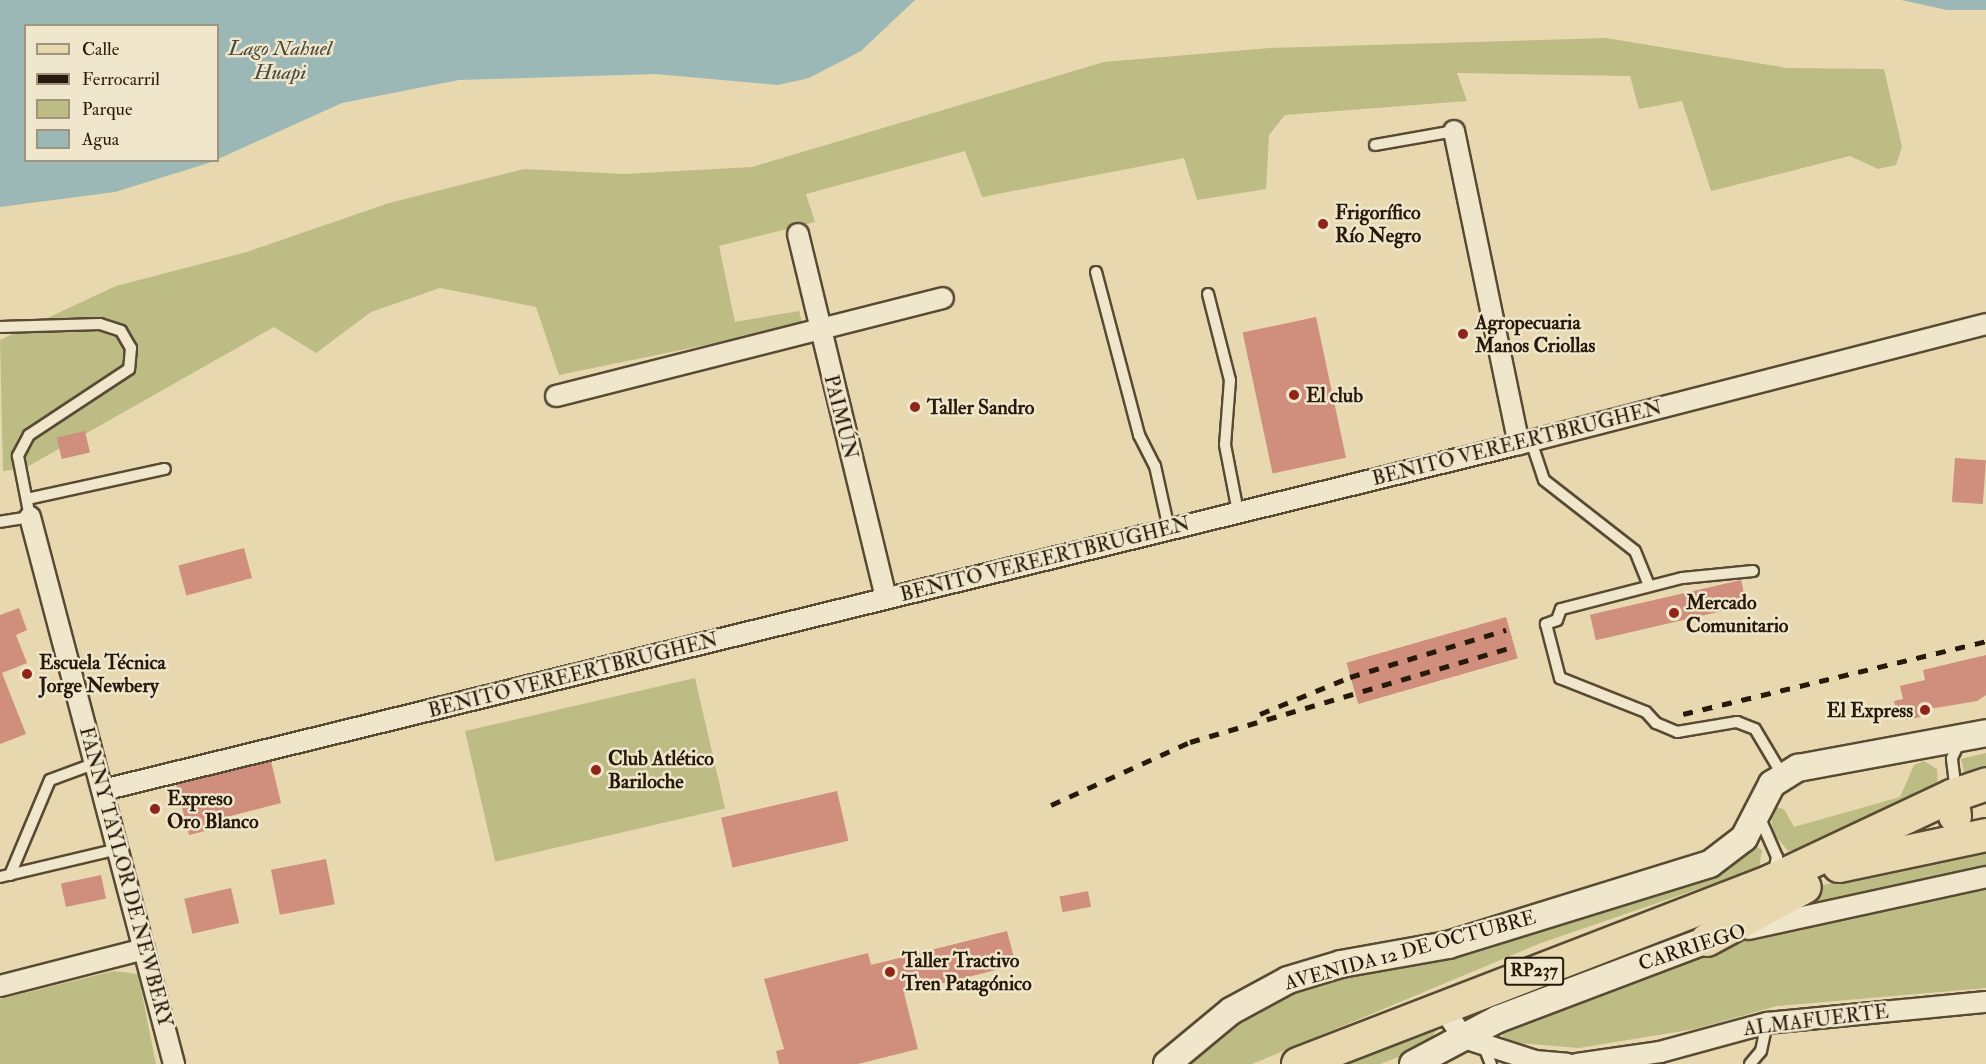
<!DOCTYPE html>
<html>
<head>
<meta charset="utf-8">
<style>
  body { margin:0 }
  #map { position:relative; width:1986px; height:1064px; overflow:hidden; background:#e7d8af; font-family:"IM FELL Double Pica",serif }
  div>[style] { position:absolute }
  .green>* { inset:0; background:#bdbc85; transform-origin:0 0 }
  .water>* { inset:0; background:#9bb7b6 }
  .building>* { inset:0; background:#d08f7c; transform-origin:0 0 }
  .roads { filter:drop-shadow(2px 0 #584a33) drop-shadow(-2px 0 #584a33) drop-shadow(0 2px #584a33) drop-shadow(0 -2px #584a33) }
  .service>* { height:10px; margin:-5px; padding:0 5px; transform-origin:5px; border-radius:5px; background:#efe6cb }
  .minor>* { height:20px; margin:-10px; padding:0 10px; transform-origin:10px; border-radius:10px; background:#efe6cb }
  .tertiary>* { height:26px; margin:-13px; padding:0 13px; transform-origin:13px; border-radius:13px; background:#efe6cb }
  .primary>* { height:32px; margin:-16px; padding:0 16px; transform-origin:16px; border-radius:16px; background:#e7d8af }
  .rail>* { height:4.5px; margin-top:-2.25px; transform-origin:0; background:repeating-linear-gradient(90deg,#281a0a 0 10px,transparent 0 20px) }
  .dots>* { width:16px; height:16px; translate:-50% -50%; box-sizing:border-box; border:3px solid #efe6cb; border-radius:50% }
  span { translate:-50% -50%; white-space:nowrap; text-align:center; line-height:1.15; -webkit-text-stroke:5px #efe6cb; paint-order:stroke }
  .shield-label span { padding:2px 4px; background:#efe6cb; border:2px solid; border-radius:4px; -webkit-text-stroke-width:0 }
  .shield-label { font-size:18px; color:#281a0a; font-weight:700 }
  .poi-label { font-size:20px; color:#281a0a; font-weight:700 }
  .left { translate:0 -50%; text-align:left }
  .right { translate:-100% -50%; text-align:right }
  .street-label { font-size:20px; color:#281a0a }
  .water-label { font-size:21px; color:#4a493e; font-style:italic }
  .legend { position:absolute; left:24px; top:24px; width:195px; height:138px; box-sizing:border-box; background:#efe6cb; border:2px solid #9f947e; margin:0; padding:8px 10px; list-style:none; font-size:18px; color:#281a0a }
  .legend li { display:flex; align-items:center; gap:12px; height:30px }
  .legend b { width:30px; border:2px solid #9f947e }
</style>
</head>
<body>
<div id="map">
  <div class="green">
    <i style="clip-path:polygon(1606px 38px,1787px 68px,1884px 69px,1902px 147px,1896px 165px,1878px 169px,1850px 156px,1711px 191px,1682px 101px,1639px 109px,1630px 76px,1457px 73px,1467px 101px,1285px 115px,1269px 135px,1266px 189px,1197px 200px,1184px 158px,982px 197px,965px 151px,806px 194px,815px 222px,719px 246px,735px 322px,799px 311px,803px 325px,559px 375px,536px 307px,440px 288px,371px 312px,316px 353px,274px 327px,25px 468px,3px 471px,0 340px,116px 286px,247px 252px,389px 203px,524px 169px,624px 174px,752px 167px,1104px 62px,1270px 48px)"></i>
    <i style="left:695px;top:678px;width:134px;height:236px;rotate:77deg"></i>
    <i style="clip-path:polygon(1986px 753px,1986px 771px,1965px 776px,1961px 759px)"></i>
    <i style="clip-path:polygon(1924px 761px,1937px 769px,1938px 792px,1800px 849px,1788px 851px,1773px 833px,1770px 806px,1784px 809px,1794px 827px,1900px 797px,1914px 765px)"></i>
    <i style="clip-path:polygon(1753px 845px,1762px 850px,1759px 868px,1541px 943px,1252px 1064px,1179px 1064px,1254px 1003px)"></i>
    <i style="clip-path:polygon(1986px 848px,1986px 873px,1793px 912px,1814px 887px)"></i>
    <i style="clip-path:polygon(1986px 882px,1986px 988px,1777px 1006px,1695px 1029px,1579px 1048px,1505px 1042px,1499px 1025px,1717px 943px)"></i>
    <i style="clip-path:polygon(1766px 900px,1702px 937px,1465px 1022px,1459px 1012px)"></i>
    <i style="clip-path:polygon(114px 971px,138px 974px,156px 1064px,0 1064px,0 999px)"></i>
    <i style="clip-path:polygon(1435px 1023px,1436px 1031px,1425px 1047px,1380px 1064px,1340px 1064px)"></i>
  </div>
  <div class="water">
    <i style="clip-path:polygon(0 0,915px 0,861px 51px,809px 78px,778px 85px,656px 74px,459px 80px,342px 103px,218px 159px,218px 26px,26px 26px,26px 160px,215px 161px,115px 192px,0 207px)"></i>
    <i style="clip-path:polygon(1901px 0,1986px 0,1986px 10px,1947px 10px)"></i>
  </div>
  <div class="building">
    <i style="left:1316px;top:317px;width:144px;height:75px;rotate:78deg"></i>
    <i style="left:85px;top:431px;width:22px;height:29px;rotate:77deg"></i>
    <i style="left:1955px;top:458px;width:31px;height:44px;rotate:4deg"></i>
    <i style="left:244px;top:548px;width:31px;height:68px;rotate:75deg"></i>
    <i style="left:1741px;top:580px;width:26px;height:155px;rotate:77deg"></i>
    <i style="clip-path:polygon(19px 608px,27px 630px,16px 635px,27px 663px,2px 673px,26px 734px,0 744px,0 615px)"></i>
    <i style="left:1506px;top:617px;width:43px;height:166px;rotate:74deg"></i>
    <i style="clip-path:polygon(1986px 655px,1986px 695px,1977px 701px,1923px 710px,1925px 716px,1906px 720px,1904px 713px,1897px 714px,1894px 701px,1903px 699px,1900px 686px,1925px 680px,1923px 670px)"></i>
    <i style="clip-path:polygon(271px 761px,281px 803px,215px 820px,217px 828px,189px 835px,176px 784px)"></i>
    <i style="left:837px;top:791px;width:51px;height:119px;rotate:77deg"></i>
    <i style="left:326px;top:859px;width:46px;height:56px;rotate:79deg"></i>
    <i style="left:101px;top:875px;width:24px;height:41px;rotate:78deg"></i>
    <i style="left:231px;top:888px;width:36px;height:48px;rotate:77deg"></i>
    <i style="left:1088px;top:891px;width:16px;height:29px;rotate:79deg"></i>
    <i style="clip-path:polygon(1007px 931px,1016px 965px,904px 993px,918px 1049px,858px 1064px,779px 1064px,776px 1051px,784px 1049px,764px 979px,868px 953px,871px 965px)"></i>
  </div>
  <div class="roads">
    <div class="service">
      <i style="left:1375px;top:145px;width:80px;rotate:-10deg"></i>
      <i style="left:1096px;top:272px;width:169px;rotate:75.2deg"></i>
      <i style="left:1139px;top:435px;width:35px;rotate:63deg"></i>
      <i style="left:1155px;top:466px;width:65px;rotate:77.5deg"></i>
      <i style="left:1208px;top:294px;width:89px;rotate:75.7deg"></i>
      <i style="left:1230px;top:380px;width:65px;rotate:94.4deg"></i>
      <i style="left:1225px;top:445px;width:68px;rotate:79deg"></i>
      <i style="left:0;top:327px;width:100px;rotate:-1.7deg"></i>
      <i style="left:100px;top:324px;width:22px;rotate:18deg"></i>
      <i style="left:121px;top:331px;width:20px;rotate:60deg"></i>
      <i style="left:131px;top:348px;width:21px;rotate:95deg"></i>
      <i style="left:129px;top:369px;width:120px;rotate:146.6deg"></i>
      <i style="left:29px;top:435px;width:24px;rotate:118deg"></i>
      <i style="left:18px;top:456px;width:62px;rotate:78.9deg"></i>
      <i style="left:30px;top:517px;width:30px;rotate:171deg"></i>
      <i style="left:1531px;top:441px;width:41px;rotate:71.6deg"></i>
      <i style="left:1544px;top:480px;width:115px;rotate:38deg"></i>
      <i style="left:1635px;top:551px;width:38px;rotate:68deg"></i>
      <i style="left:27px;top:499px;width:141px;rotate:-12.3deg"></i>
      <i style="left:1753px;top:571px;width:71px;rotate:174.4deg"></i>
      <i style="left:1682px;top:578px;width:125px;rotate:165.6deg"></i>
      <i style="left:1561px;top:609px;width:12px;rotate:110deg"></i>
      <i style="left:1557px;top:620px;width:12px;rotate:160deg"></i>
      <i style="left:1546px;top:624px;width:56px;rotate:75.5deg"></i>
      <i style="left:1560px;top:678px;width:92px;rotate:21.6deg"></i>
      <i style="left:1646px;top:712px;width:15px;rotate:48deg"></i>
      <i style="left:1656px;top:723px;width:23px;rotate:23deg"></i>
      <i style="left:1677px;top:732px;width:61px;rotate:-9.5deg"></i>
      <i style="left:1737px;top:722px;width:19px;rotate:21deg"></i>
      <i style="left:1755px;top:729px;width:55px;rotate:59.2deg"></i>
      <i style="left:1956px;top:792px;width:34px;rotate:-97deg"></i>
      <i style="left:1952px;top:758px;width:19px;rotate:-65deg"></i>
      <i style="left:1759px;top:816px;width:45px;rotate:66.3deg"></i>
      <i style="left:1777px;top:857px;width:16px;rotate:101deg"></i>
      <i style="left:10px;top:875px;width:103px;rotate:-67.2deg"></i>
      <i style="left:50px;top:780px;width:49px;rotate:-20.3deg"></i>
      <i style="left:0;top:877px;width:121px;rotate:-13.3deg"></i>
      <i style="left:1482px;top:1042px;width:24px;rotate:68deg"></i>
      <i style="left:1750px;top:1064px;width:17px;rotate:-50deg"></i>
      <i style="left:1761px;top:1051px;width:29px;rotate:-78deg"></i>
    </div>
    <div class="minor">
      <i style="left:1454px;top:131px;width:320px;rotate:78.3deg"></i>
      <i style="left:798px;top:234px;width:374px;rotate:76.4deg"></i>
      <i style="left:556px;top:396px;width:399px;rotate:-14.2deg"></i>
      <i style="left:30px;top:517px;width:566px;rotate:75.25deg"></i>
      <i style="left:103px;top:790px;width:1458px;rotate:-13.73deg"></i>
      <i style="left:1519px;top:444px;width:482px;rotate:-14.4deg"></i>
      <i style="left:1748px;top:929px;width:244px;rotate:-12.3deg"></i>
      <i style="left:0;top:986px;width:149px;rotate:-14.4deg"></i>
      <i style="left:1441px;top:1006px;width:39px;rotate:54deg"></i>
      <i style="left:1464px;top:1038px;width:75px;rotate:17.9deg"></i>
      <i style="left:1535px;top:1061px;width:32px;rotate:5deg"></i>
      <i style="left:1577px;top:1064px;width:84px;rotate:-8.2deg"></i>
      <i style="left:1660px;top:1052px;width:111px;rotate:-15.2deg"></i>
      <i style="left:1767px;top:1023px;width:220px;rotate:-5.5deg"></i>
    </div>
    <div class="tertiary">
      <i style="left:1167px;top:1064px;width:83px;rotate:-39.6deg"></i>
      <i style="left:1231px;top:1011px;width:65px;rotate:-28.5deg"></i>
      <i style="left:1288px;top:980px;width:55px;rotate:-16.8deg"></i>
      <i style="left:1341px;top:964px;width:109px;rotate:-10.1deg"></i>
      <i style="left:1448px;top:945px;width:274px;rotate:-17.2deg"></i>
      <i style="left:1710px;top:864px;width:43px;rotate:-37.4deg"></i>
      <i style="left:1744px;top:838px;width:61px;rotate:-62.6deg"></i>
      <i style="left:1772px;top:784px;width:31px;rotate:-32deg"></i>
      <i style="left:1798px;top:768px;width:191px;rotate:-10.5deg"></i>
      <i style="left:1413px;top:1064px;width:96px;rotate:-27.9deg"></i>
      <i style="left:1498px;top:1019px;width:223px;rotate:-20.7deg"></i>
    </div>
    <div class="primary">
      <i style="left:1955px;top:816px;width:20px;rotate:-99deg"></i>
      <i style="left:1952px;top:796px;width:36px;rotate:-19deg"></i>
      <i style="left:1839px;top:866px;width:150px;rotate:-11.9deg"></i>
      <i style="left:1707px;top:940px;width:111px;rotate:-28.4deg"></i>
      <i style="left:1298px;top:1064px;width:507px;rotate:-21.15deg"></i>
      <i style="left:1771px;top:881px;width:200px;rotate:-25.2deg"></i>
    </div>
  </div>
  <div class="rail">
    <i style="left:1260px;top:714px;width:97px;rotate:-22.3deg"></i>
    <i style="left:1350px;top:677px;width:163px;rotate:-16.8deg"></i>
    <i style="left:1683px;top:714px;width:312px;rotate:-13.5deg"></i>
    <i style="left:1051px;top:805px;width:153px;rotate:-24.4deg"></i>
    <i style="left:1190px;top:742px;width:333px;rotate:-16.4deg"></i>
  </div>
  <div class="dots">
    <i style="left:1323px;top:224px;background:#8f2418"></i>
    <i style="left:1463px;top:334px;background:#8f2418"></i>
    <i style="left:1294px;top:395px;background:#8f2418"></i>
    <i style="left:915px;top:407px;background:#8f2418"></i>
    <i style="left:1674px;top:613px;background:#8f2418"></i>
    <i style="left:27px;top:674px;background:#8f2418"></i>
    <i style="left:1925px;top:710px;background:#8f2418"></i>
    <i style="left:596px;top:770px;background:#8f2418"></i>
    <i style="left:155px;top:809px;background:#8f2418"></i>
    <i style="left:890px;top:972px;background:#8f2418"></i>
  </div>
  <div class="shield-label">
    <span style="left:1534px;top:971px">RP237</span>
  </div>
  <div class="poi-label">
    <span class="left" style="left:1335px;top:224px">Frigorífico<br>Río Negro</span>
    <span class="left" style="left:1475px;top:334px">Agropecuaria<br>Manos Criollas</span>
    <span class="left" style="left:1306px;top:395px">El club</span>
    <span class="left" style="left:927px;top:407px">Taller Sandro</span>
    <span class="left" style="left:1686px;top:614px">Mercado<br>Comunitario</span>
    <span class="left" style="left:39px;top:674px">Escuela Técnica<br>Jorge Newbery</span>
    <span class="right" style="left:1913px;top:710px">El Express</span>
    <span class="left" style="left:608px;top:770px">Club Atlético<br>Bariloche</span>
    <span class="left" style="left:167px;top:810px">Expreso<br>Oro Blanco</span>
    <span class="left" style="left:902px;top:972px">Taller Tractivo<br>Tren Patagónico</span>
  </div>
  <div class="street-label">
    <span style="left:841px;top:417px;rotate:76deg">PAIMÚN</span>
    <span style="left:1517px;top:443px;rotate:-14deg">BENITO VEREERTBRUGHEN</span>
    <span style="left:1045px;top:559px;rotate:-14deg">BENITO VEREERTBRUGHEN</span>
    <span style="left:573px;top:675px;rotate:-14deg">BENITO VEREERTBRUGHEN</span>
    <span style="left:126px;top:877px;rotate:75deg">FANNY TAYLOR DE NEWBERY</span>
    <span style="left:1692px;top:947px;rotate:-18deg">CARRIEGO</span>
    <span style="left:1410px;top:950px;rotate:-15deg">AVENIDA 12 DE OCTUBRE</span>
    <span style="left:1816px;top:1020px;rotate:-7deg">ALMAFUERTE</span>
  </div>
  <div class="water-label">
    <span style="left:280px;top:61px">Lago Nahuel<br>Huapi</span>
  </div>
  <ul class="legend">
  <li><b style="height:8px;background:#e7d8af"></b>Calle</li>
  <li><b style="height:8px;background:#281a0a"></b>Ferrocarril</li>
  <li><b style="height:16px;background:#bdbc85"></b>Parque</li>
  <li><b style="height:16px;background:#9bb7b6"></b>Agua</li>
  </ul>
</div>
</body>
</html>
